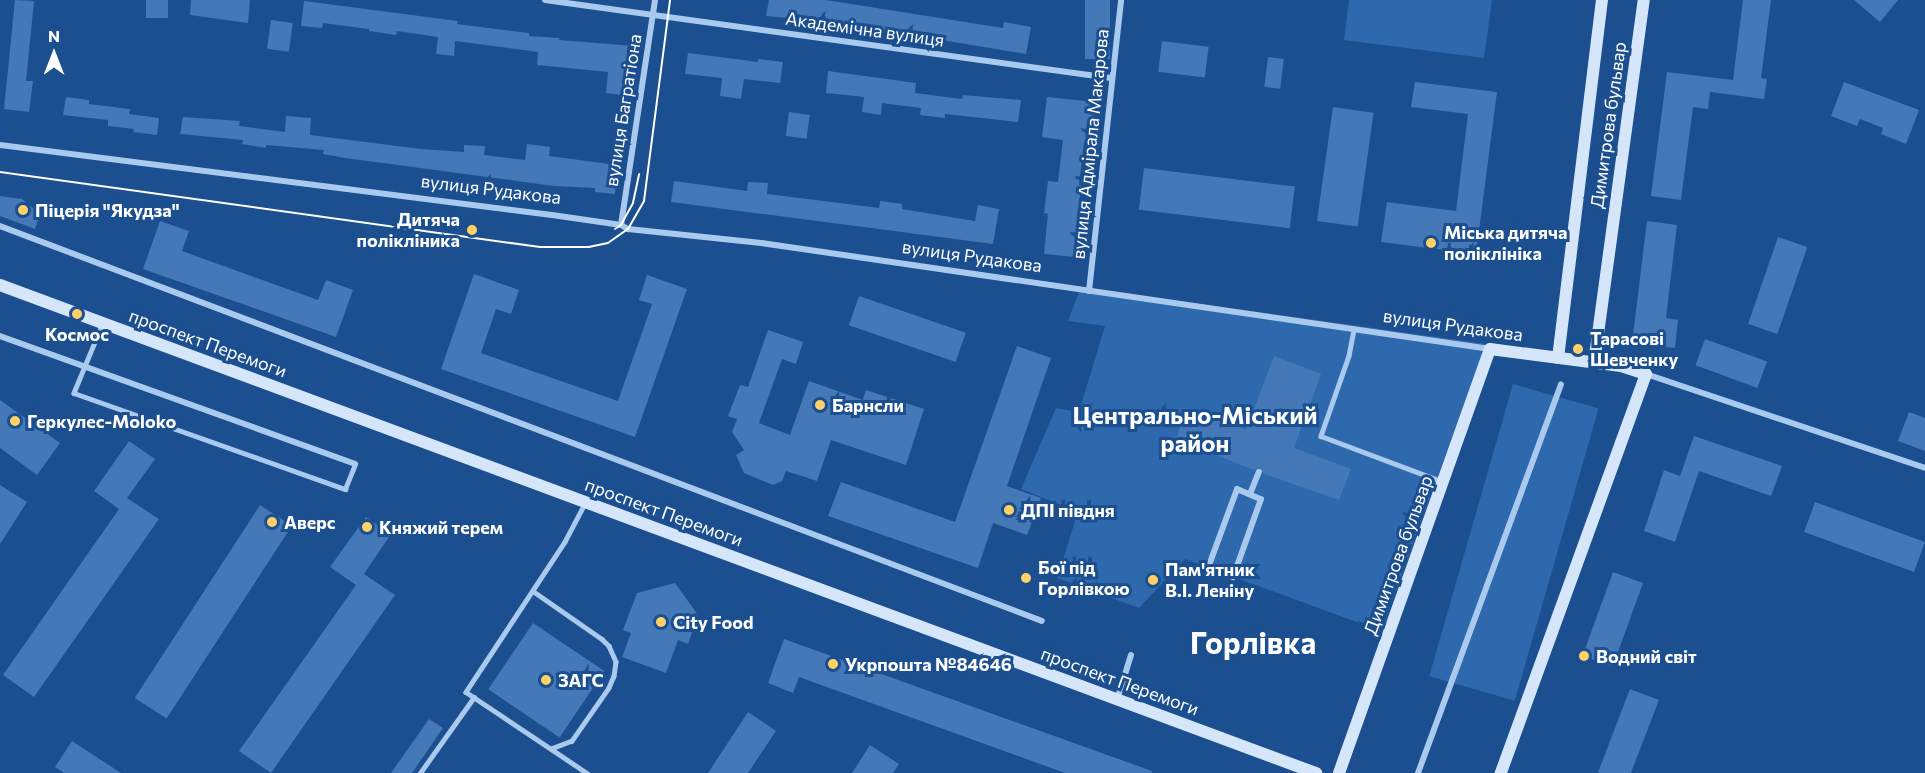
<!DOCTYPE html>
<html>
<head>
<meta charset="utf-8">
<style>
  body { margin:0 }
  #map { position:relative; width:1925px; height:773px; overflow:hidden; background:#1b4f8f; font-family:Commissioner,sans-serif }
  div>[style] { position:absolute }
  .green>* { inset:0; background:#2e69ad; transform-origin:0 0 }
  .building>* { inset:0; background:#4478b7; transform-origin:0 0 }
  .lane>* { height:4.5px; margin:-2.25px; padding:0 2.25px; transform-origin:2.25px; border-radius:2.25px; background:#a9c9ee }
  .street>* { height:6px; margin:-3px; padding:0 3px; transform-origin:3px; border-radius:3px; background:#a9c9ee }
  .secondary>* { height:12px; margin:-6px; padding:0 6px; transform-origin:6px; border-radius:6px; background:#d6e6fa }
  .tram>* { height:1.5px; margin:-0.75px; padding:0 0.75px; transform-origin:0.75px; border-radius:0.75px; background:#fff }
  .dots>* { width:16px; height:16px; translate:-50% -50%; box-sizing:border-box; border:3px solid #1b4f8f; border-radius:50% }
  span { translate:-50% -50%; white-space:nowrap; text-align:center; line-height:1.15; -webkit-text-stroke:6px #1b4f8f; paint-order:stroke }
  .street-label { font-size:18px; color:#fff }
  .poi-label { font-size:18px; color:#fff; font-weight:700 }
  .left { translate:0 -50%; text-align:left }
  .right { translate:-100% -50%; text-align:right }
  .district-label { font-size:24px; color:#fff; font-weight:700 }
  .town-label { font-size:30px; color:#fff; font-weight:700 }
  .north { position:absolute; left:24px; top:24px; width:60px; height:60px; -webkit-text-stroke:4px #1b4f8f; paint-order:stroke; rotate:0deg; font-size:16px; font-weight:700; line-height:24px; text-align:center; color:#fff }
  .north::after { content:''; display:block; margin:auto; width:21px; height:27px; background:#fff; clip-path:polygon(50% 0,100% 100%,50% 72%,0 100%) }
</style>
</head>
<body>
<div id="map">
  <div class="green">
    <i style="clip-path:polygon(1349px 0,1492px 0,1484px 58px,1344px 40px)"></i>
    <i style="clip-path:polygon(1081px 287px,1486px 344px,1381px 631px,1185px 559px,1139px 608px,1057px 578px,1078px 512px,1021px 489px,1056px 408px,1079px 412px,1105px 326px,1068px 321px)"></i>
    <i style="left:1513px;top:384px;width:89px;height:304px;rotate:16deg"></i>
  </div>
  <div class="building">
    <i style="clip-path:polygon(15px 0,34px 1px,26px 81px,33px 81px,29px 112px,4px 109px)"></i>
    <i style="left:146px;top:0;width:22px;height:18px"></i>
    <i style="clip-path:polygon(191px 0,250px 0,248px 23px,190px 15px)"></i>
    <i style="clip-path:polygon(769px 0,826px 0,1003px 28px,1004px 22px,1031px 27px,1026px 54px,834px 22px,766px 16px)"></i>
    <i style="left:1085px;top:0;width:25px;height:59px"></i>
    <i style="clip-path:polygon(1743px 0,1771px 0,1761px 78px,1767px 79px,1764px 99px,1710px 92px,1708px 109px,1693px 107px,1681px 200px,1651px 196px,1667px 72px,1733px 80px)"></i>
    <i style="clip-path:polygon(1854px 0,1898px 0,1880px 22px)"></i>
    <i style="clip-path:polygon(304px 1px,458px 21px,457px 24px,529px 33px,529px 36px,560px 38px,559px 40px,634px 46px,629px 96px,606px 93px,608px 72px,537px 65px,538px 52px,455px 41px,454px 56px,436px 54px,438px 37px,397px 31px,396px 35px,369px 31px,369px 29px,323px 23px,322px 28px,301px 26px)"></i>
    <i style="left:271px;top:20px;width:22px;height:29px;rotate:8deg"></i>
    <i style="left:1162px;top:41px;width:47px;height:31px;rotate:7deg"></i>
    <i style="clip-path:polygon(688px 53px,758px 62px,758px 59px,783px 62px,780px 83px,744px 79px,741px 99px,720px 96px,722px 78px,685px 74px)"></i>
    <i style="left:1268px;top:57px;width:16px;height:30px;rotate:7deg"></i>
    <i style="clip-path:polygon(828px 71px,916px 83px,915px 93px,962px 99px,963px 95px,1021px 100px,1018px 122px,945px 114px,945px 118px,920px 115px,921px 108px,882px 103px,881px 115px,862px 112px,864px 97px,826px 93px)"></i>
    <i style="clip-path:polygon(1415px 82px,1497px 92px,1476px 254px,1381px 242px,1387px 202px,1456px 211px,1468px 114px,1411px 107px)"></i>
    <i style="clip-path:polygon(1844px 82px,1919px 110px,1906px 144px,1881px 134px,1883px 128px,1860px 119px,1857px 126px,1831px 116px)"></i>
    <i style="clip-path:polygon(66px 97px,89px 100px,89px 104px,130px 109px,129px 114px,159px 118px,157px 135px,133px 132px,134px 129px,108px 126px,108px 120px,63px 115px)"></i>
    <i style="clip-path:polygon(1047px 97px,1095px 102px,1090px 143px,1084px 142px,1079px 185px,1081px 185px,1075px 257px,1044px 254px,1048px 214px,1044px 213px,1048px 181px,1058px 182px,1063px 140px,1042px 137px)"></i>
    <i style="left:1333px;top:107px;width:41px;height:115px;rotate:8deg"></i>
    <i style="left:789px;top:112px;width:21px;height:24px;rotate:8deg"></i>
    <i style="clip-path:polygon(286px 116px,311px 118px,310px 135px,421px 149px,464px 152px,464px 145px,485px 146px,484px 155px,525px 160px,527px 144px,550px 147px,549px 156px,617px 165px,615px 194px,595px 192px,595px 188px,554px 186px,345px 158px,323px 154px,324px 150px,266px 145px,266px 148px,242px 144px,243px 140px,180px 134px,183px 117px,240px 121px,239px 126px,285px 132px)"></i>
    <i style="left:1144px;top:168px;width:152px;height:42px;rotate:7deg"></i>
    <i style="clip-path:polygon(674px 181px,747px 191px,748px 182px,768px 183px,767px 194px,879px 208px,880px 201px,902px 204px,902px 209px,975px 221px,978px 205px,999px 209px,993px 244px,671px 202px)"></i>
    <i style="clip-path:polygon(0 196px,22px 199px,40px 214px,35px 229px,0 216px)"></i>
    <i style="clip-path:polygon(160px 221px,189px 231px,182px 251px,318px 300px,326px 280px,353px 290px,336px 337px,143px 269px)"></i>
    <i style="clip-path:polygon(1647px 221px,1677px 225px,1666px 318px,1678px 320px,1675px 348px,1632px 343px)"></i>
    <i style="left:1778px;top:237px;width:31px;height:92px;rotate:19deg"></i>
    <i style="clip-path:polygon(474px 274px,519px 290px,511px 314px,496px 309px,481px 353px,618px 401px,652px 304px,639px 300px,647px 275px,687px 289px,635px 437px,441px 369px)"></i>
    <i style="left:859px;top:296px;width:113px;height:31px;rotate:19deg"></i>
    <i style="clip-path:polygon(768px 330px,803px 342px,796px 364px,782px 359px,759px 423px,790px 435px,809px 381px,863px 400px,866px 390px,924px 409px,906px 465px,831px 440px,817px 481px,786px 471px,782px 481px,773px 485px,744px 473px,736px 455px,744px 450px,732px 432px,737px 419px,728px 416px,740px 385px,748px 387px)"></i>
    <i style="left:1705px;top:339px;width:66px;height:28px;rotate:20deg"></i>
    <i style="clip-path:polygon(1017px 346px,1051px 358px,1007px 486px,1041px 498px,1027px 535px,993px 523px,978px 568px,828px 516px,841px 482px,955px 522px)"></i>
    <i style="clip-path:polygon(1274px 356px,1321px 374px,1294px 448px,1351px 469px,1339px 500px,1264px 474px,1260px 467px,1254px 470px,1176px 439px,1187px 408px,1246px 430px)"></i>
    <i style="clip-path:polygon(0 400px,60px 443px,37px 475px,0 448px)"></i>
    <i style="clip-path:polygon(1909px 412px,1925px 418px,1925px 451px,1898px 441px)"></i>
    <i style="clip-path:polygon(1694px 436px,1782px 466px,1771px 496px,1699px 471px,1675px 542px,1644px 531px,1664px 470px,1680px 476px)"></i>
    <i style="clip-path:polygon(129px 441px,155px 459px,127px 498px,159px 519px,34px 697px,3px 675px,119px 509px,94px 491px)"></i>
    <i style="clip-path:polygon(0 485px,27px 502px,0 544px)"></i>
    <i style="left:1815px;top:502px;width:117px;height:32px;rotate:20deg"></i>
    <i style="left:260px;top:505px;width:38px;height:230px;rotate:33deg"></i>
    <i style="clip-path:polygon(366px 517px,391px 534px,364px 574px,395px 595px,271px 773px,239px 751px,356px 585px,330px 567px)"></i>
    <i style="left:1613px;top:572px;width:32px;height:89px;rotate:20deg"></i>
    <i style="clip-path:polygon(675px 583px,698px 615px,688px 644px,678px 640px,666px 673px,622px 657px,631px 633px,623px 630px,637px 593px)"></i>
    <i style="left:533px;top:623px;width:86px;height:80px;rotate:34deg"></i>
    <i style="clip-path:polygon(784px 639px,1152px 771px,1152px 773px,1065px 773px,799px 677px,793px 693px,768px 683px)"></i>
    <i style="left:1630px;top:689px;width:31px;height:89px;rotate:21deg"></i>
    <i style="clip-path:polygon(748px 712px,776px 731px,748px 773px,708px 773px)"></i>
    <i style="clip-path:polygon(429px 719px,443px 728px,412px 773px,391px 773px)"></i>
    <i style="clip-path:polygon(72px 741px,121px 773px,64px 773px,55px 767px)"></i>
    <i style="clip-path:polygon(870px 745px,899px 764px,893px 773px,852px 773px)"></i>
  </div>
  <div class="lane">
    <i style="left:103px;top:323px;width:76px;rotate:112.5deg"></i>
    <i style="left:74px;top:393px;width:288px;rotate:19.5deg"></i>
    <i style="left:345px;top:489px;width:27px;rotate:-68deg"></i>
    <i style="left:1354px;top:330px;width:26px;rotate:101deg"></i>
    <i style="left:1349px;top:356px;width:85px;rotate:109.3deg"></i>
    <i style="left:1321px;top:436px;width:128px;rotate:20.6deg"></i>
    <i style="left:586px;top:502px;width:45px;rotate:117.7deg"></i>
    <i style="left:565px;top:542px;width:180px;rotate:123.4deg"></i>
    <i style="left:466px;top:692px;width:146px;rotate:33.8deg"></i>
    <i style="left:533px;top:591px;width:84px;rotate:34.8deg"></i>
    <i style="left:602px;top:639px;width:10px;rotate:45deg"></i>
    <i style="left:609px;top:646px;width:17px;rotate:66deg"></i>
    <i style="left:616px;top:662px;width:14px;rotate:98deg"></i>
    <i style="left:614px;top:676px;width:13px;rotate:113deg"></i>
    <i style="left:609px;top:688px;width:65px;rotate:124.9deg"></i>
    <i style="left:572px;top:741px;width:22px;rotate:159deg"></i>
    <i style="left:420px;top:773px;width:93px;rotate:-54.6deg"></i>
  </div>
  <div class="street">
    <i style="left:545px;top:0;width:571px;rotate:7.85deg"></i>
    <i style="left:0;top:145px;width:556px;rotate:7.23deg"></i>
    <i style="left:552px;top:215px;width:70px;rotate:8.2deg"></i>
    <i style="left:621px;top:225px;width:8px;rotate:30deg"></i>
    <i style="left:628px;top:229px;width:134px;rotate:6deg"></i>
    <i style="left:761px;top:243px;width:737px;rotate:8.27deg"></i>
    <i style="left:621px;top:225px;width:228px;rotate:-81.4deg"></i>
    <i style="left:0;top:226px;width:1114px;rotate:20.76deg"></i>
    <i style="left:1089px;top:291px;width:293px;rotate:-83.7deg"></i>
    <i style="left:0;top:336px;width:377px;rotate:19.8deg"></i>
    <i style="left:1646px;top:374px;width:294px;rotate:18.6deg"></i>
    <i style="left:1250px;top:494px;width:24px;rotate:-68deg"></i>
    <i style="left:1208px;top:568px;width:84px;rotate:-69.8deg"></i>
    <i style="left:1237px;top:489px;width:26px;rotate:23deg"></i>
    <i style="left:1261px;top:499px;width:83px;rotate:109.7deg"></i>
    <i style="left:1117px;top:700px;width:47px;rotate:-72.7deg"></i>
    <i style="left:1418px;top:773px;width:414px;rotate:-69.8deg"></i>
  </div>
  <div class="secondary">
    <i style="left:0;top:285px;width:1404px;rotate:20.35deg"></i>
    <i style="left:1558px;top:358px;width:361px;rotate:-83deg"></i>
    <i style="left:1594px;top:363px;width:366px;rotate:-82.2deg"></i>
    <i style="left:1339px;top:773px;width:450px;rotate:-70.4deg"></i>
    <i style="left:1490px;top:349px;width:132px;rotate:7.4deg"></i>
    <i style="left:1621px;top:366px;width:26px;rotate:18deg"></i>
    <i style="left:1646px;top:374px;width:425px;rotate:110deg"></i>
  </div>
  <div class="tram">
    <i style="left:0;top:172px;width:545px;rotate:7.91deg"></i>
    <i style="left:540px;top:247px;width:49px"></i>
    <i style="left:589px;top:247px;width:19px;rotate:-12deg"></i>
    <i style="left:608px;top:243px;width:24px;rotate:-35deg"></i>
    <i style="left:628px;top:229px;width:32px;rotate:-60deg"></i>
    <i style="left:644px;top:201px;width:203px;rotate:-82.6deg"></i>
    <i style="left:615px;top:229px;width:7px;rotate:-34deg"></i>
    <i style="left:621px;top:225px;width:25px;rotate:-61deg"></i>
    <i style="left:633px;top:203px;width:29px;rotate:-78deg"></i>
  </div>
  <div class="dots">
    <i style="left:23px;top:210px;background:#ffd166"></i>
    <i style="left:472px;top:230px;background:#ffd166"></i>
    <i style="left:1431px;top:243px;background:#ffd166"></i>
    <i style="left:77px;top:314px;background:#ffd166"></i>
    <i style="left:1578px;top:349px;background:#ffd166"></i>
    <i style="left:820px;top:405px;background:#ffd166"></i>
    <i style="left:15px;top:421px;background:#ffd166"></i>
    <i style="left:1009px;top:510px;background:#ffd166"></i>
    <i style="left:272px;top:522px;background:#ffd166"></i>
    <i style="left:367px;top:527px;background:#ffd166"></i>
    <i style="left:1026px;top:578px;background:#ffd166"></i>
    <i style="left:1153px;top:580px;background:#ffd166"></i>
    <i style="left:661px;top:622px;background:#ffd166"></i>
    <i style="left:1584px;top:656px;background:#ffd166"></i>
    <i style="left:833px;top:664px;background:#ffd166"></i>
    <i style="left:546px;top:680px;background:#ffd166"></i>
  </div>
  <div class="street-label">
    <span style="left:865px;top:29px;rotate:8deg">Академічна вулиця</span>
    <span style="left:623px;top:110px;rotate:-81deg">вулиця Багратіона</span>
    <span style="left:1608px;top:125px;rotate:-82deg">Димитрова бульвар</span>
    <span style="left:1090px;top:144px;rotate:-84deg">вулиця Адмірала Макарова</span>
    <span style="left:491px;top:189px;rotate:7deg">вулиця Рудакова</span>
    <span style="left:972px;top:256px;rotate:8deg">вулиця Рудакова</span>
    <span style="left:1453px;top:325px;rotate:8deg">вулиця Рудакова</span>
    <span style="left:208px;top:343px;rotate:20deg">проспект Перемоги</span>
    <span style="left:664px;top:512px;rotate:20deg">проспект Перемоги</span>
    <span style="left:1398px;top:555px;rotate:-70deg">Димитрова бульвар</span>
    <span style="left:1120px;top:681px;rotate:20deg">проспект Перемоги</span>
  </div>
  <div class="poi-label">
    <span class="left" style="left:35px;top:210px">Піцерія "Якудза"</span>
    <span class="right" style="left:460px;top:230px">Дитяча<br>полікліника</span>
    <span class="left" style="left:1444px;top:243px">Міська дитяча<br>поліклініка</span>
    <span style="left:77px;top:334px">Космос</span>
    <span class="left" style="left:1590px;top:349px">Тарасові<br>Шевченку</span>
    <span class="left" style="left:832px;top:405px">Барнсли</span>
    <span class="left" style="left:27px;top:421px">Геркулес-Moloko</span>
    <span class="left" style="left:1021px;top:510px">ДПІ півдня</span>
    <span class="left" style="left:284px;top:522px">Аверс</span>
    <span class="left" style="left:379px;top:527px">Княжий терем</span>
    <span class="left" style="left:1038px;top:578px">Бої під<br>Горлівкою</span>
    <span class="left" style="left:1165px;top:580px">Пам'ятник<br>В.І. Леніну</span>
    <span class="left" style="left:673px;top:622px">City Food</span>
    <span class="left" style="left:1596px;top:656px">Водний світ</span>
    <span class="left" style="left:845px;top:664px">Укрпошта №84646</span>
    <span class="left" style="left:558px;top:680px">ЗАГС</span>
  </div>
  <div class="district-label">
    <span style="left:1195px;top:429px">Центрально-Міський<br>район</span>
  </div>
  <div class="town-label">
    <span style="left:1253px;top:642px">Горлівка</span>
  </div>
  <div class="north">N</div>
</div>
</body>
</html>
